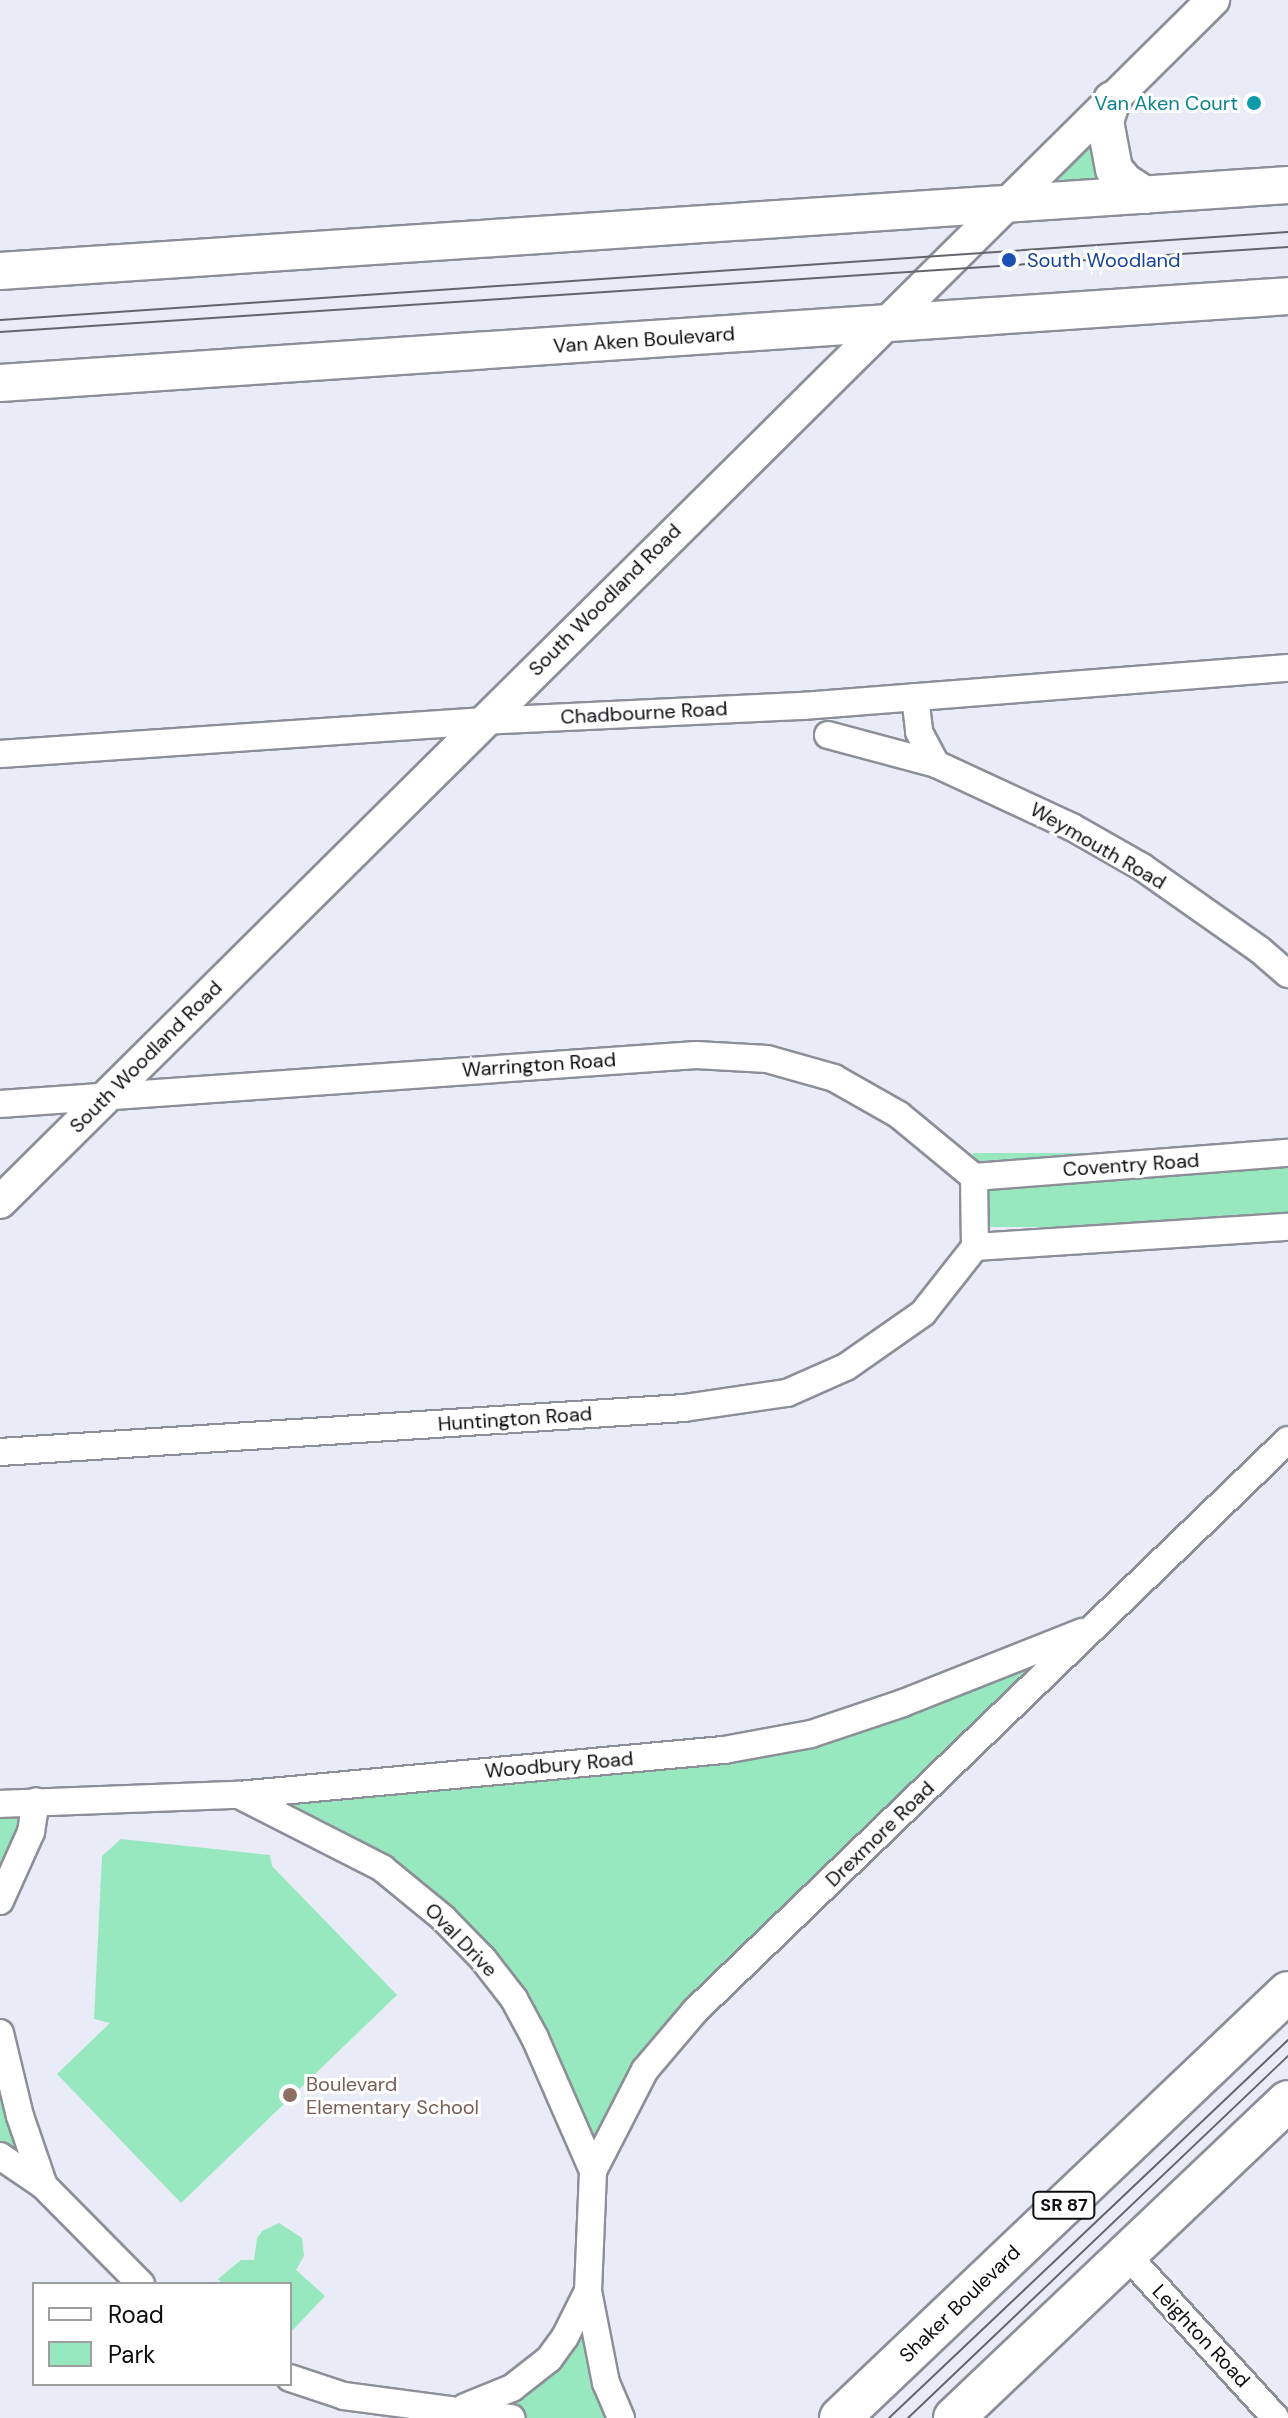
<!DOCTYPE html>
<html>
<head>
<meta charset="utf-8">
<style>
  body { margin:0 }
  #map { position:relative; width:1288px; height:2418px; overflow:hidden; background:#e9ecf6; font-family:"DM Sans",sans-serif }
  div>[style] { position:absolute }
  .green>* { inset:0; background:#97e7bf; transform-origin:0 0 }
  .roads { filter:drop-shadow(2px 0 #8c8f98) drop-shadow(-2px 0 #8c8f98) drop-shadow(0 2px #8c8f98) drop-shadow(0 -2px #8c8f98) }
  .minor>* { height:26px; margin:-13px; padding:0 13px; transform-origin:13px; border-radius:13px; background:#fff }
  .tertiary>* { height:32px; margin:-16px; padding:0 16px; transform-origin:16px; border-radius:16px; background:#fff }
  .secondary>* { height:36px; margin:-18px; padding:0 18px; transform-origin:18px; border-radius:18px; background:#fff }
  .primary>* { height:40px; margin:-20px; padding:0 20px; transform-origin:20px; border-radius:20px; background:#fff }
  .tram>* { height:2px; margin:-1px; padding:0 1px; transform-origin:1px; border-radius:1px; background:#63656b }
  .dots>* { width:22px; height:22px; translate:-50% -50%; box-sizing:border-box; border:4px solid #fff; border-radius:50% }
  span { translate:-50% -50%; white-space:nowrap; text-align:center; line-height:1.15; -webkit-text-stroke:6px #fff; paint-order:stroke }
  .shield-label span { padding:2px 6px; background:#fff; border:2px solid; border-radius:6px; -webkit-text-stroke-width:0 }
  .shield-label { font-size:18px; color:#0b0c0f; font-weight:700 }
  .culture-label { font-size:20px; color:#0d838f }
  .right { translate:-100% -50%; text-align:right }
  .transit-label { font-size:20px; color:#164399 }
  .left { translate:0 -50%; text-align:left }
  .street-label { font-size:20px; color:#0b0c0f }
  .education-label { font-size:20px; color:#785e54 }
  .legend { position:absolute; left:32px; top:2282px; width:260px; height:104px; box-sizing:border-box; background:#fff; border:2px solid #9d9e9f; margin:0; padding:10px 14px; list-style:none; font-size:24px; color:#0b0c0f }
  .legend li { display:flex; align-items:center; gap:16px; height:40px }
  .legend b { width:40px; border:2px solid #9d9e9f }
</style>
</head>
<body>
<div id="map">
  <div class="green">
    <i style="clip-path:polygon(1093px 145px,1111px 183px,1058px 183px,1061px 175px)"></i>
    <i style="left:1288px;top:1153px;width:74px;height:315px;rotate:90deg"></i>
    <i style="clip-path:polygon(1097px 1626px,695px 2011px,593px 2171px,556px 2081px,443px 1918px,238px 1795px,724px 1750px)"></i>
    <i style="clip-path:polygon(36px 1801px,0 1901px,0 1804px)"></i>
    <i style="clip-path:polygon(121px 1839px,270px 1855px,272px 1866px,397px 1995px,181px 2203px,57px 2074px,110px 2023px,94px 2019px,102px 1856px)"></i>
    <i style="clip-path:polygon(0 2033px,44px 2186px,0 2156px)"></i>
    <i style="clip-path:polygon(279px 2223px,302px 2238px,304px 2256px,296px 2270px,325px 2296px,290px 2333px,290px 2284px,223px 2284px,218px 2279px,241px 2260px,254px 2260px,257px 2238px,262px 2231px)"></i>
    <i style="clip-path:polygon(588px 2291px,621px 2418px,512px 2418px,487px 2400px,512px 2388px)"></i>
  </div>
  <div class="roads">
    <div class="minor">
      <i style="left:915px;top:697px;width:35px;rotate:83deg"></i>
      <i style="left:919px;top:732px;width:36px;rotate:62deg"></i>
      <i style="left:828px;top:735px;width:112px;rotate:15deg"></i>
      <i style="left:936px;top:764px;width:150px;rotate:24.9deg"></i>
      <i style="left:1072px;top:827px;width:81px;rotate:29.7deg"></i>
      <i style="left:1142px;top:867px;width:144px;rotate:35.1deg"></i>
      <i style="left:1260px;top:950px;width:37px;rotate:41deg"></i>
      <i style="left:0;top:754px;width:484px;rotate:-3.9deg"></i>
      <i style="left:483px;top:721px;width:320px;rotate:-2.7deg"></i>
      <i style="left:803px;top:706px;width:486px;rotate:-4.5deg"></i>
      <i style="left:0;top:1104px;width:698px;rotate:-4.03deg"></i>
      <i style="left:696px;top:1055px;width:71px;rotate:3.2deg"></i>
      <i style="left:767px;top:1059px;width:70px;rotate:15.8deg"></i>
      <i style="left:834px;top:1078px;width:75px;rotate:29.6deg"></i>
      <i style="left:899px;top:1115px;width:97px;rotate:39.6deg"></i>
      <i style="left:974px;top:1177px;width:70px;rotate:89.2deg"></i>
      <i style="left:974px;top:1177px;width:315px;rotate:-4.4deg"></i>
      <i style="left:975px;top:1247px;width:314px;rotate:-3.7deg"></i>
      <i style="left:0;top:1452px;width:685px;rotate:-3.68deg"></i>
      <i style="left:684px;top:1408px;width:104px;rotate:-8.3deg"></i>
      <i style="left:787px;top:1393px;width:64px;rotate:-23.8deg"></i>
      <i style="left:846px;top:1367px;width:94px;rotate:-35deg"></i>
      <i style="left:923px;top:1313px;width:84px;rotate:-51.8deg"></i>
      <i style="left:239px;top:1795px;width:161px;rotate:27deg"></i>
      <i style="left:382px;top:1868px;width:79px;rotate:39.3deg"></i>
      <i style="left:443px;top:1918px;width:57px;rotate:45.7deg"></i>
      <i style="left:483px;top:1959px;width:51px;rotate:52.2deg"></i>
      <i style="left:514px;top:1999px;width:44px;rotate:61.7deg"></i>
      <i style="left:535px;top:2038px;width:145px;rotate:66.4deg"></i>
      <i style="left:0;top:1804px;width:238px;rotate:-2.2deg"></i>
      <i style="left:238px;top:1795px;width:488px;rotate:-5.3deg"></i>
      <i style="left:724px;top:1750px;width:88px;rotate:-10.4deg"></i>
      <i style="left:811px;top:1734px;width:97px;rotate:-18.6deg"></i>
      <i style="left:903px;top:1703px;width:193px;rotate:-21.6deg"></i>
      <i style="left:0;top:1901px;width:76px;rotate:-65.8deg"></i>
      <i style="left:31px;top:1832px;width:31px;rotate:-81deg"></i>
      <i style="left:0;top:2033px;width:85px;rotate:76.5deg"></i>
      <i style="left:20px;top:2116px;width:74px;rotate:71.1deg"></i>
      <i style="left:0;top:2156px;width:53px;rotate:34.3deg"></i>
      <i style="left:44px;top:2186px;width:138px;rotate:45.3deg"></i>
      <i style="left:1126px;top:2254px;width:222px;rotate:47.6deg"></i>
      <i style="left:290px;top:2378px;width:57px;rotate:18.4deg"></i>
      <i style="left:344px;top:2396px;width:169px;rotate:7.5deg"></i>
      <i style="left:465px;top:2407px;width:51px;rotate:-22deg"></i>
      <i style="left:512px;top:2388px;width:47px;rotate:-38.1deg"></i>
      <i style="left:549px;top:2359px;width:27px;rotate:-54deg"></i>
      <i style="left:565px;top:2337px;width:51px;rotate:-63.4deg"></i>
      <i style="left:621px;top:2418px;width:38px;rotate:-113deg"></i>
      <i style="left:606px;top:2383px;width:94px;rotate:-101.1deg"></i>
      <i style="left:588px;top:2291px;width:120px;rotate:-87.6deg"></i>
      <i style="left:593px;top:2171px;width:114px;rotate:-62.8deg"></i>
      <i style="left:645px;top:2070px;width:77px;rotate:-49.7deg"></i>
      <i style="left:695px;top:2011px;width:823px;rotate:-43.92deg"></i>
    </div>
    <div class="tertiary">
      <i style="left:0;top:1202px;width:1708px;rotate:-44.74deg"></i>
    </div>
    <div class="secondary">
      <i style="left:1112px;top:100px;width:22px;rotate:108deg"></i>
      <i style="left:1105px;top:121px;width:49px;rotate:79.4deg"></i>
      <i style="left:1114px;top:169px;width:17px;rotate:50deg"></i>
      <i style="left:1125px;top:182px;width:24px;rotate:33deg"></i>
      <i style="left:0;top:271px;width:1291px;rotate:-3.82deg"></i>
      <i style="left:0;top:383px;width:1291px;rotate:-3.86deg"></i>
    </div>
    <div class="primary">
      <i style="left:840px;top:2418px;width:618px;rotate:-43.56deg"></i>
      <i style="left:954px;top:2418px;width:460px;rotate:-43.5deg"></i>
    </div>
  </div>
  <div class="tram">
    <i style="left:0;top:320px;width:1291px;rotate:-3.91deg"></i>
    <i style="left:0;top:332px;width:1291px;rotate:-3.78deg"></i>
    <i style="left:889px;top:2418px;width:550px;rotate:-43.45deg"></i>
    <i style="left:908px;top:2418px;width:525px;rotate:-43.61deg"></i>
  </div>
  <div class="dots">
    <i style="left:1254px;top:103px;background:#0f9aa8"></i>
    <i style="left:1009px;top:260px;background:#1a4fb4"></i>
    <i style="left:290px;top:2095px;background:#8d6e63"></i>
  </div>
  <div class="shield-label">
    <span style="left:1064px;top:2205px">SR 87</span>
  </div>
  <div class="culture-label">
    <span class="right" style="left:1238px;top:103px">Van Aken Court</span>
  </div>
  <div class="transit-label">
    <span class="left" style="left:1027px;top:260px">South Woodland</span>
  </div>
  <div class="street-label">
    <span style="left:644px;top:340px;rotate:-4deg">Van Aken Boulevard</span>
    <span style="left:605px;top:600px;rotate:-45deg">South Woodland Road</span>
    <span style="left:644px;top:713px;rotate:-3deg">Chadbourne Road</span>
    <span style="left:1098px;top:846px;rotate:30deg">Weymouth Road</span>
    <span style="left:146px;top:1057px;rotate:-45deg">South Woodland Road</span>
    <span style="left:539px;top:1065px;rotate:-4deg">Warrington Road</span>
    <span style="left:1131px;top:1165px;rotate:-4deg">Coventry Road</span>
    <span style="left:515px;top:1419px;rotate:-4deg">Huntington Road</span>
    <span style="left:559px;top:1765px;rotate:-5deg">Woodbury Road</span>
    <span style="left:880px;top:1834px;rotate:-44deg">Drexmore Road</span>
    <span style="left:461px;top:1940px;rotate:46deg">Oval Drive</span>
    <span style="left:960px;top:2304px;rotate:-44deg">Shaker Boulevard</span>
    <span style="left:1201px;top:2336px;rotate:47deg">Leighton Road</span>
  </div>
  <div class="education-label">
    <span class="left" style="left:306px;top:2096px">Boulevard<br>Elementary School</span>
  </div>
  <ul class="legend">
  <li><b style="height:10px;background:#fff"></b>Road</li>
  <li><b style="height:22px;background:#97e7bf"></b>Park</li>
  </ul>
</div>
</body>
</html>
